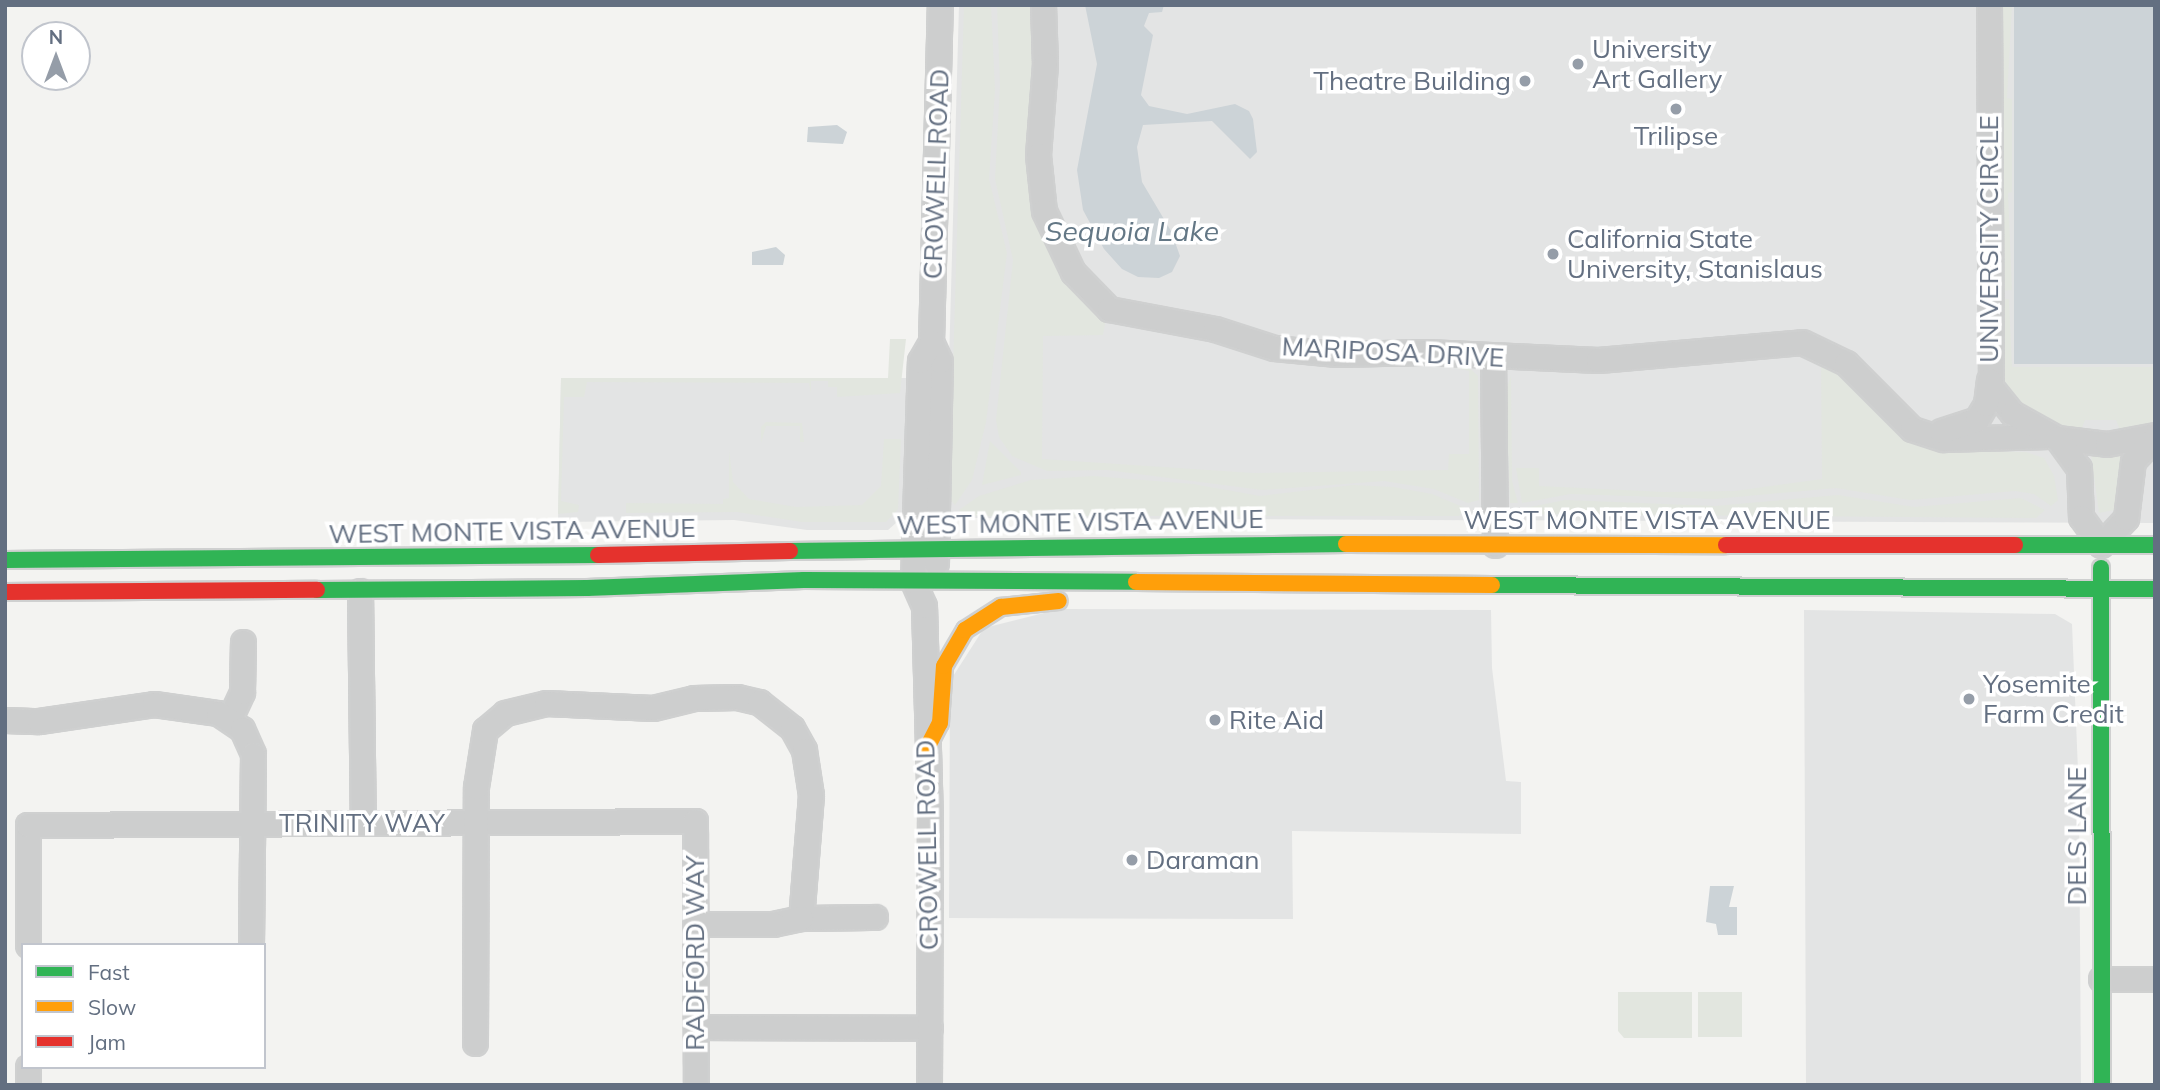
<!DOCTYPE html>
<html>
<head>
<meta charset="utf-8">
<style>
  body { margin:0 }
  #map { position:relative; width:2160px; height:1090px; overflow:hidden; background:#f3f3f1; font-family:Mulish,sans-serif }
  div>[style] { position:absolute }
  .built>* { inset:0; background:#e3e4e4 }
  .green>* { inset:0; background:#e2e6df; transform-origin:0 0 }
  .water>* { inset:0; background:#ccd3d7; transform-origin:0 0 }
  .roads { filter:drop-shadow(2px 0 #cfd0d0) drop-shadow(-2px 0 #cfd0d0) drop-shadow(0 2px #cfd0d0) drop-shadow(0 -2px #cfd0d0) }
  .street>* { height:23px; margin:-11.5px; padding:0 11.5px; transform-origin:11.5px; border-radius:11.5px; background:#cdcece }
  .fast>* { height:16px; margin:-8px; padding:0 8px; transform-origin:8px; border-radius:8px; background:#30b455 }
  .slow>* { height:16px; margin:-8px; padding:0 8px; transform-origin:8px; border-radius:8px; background:#ff9f0a }
  .jam>* { height:16px; margin:-8px; padding:0 8px; transform-origin:8px; border-radius:8px; background:#e5322d }
  .dots>* { width:19px; height:19px; translate:-50% -50%; box-sizing:border-box; border:4px solid #fff; border-radius:50% }
  span { translate:-50% -50%; white-space:nowrap; text-align:center; line-height:1.15; -webkit-text-stroke:7px #fff; paint-order:stroke }
  .poi-label { font-size:26px; color:#636f81 }
  .left { translate:0 -50%; text-align:left }
  .right { translate:-100% -50%; text-align:right }
  .street-label { font-size:26px; color:#636f81 }
  .water-label { font-size:28px; color:#637785; font-style:italic }
  .frame { position:absolute; inset:0; border:7px solid #636f81; pointer-events:none }
  .legend { position:absolute; left:21px; top:943px; width:245px; height:126px; box-sizing:border-box; background:#fff; border:2px solid #c1c5cd; margin:0; padding:9px 12px; list-style:none; font-size:21px; color:#636f81 }
  .legend li { display:flex; align-items:center; gap:14px; height:35px }
  .legend b { width:35px; border:2px solid #c1c5cd }
  .north { position:absolute; left:21px; top:21px; width:70px; height:70px; box-sizing:border-box; background:#fff; border:2px solid #c1c5cd; border-radius:50%; rotate:0deg; font-size:19px; font-weight:700; line-height:28px; text-align:center; color:#636f81 }
  .north::after { content:''; display:block; margin:auto; width:24px; height:32px; background:#959da8; clip-path:polygon(50% 0,100% 100%,50% 72%,0 100%) }
</style>
</head>
<body>
<div id="map">
  <div class="built">
    <i style="clip-path:polygon(959px 5px,2155px 5px,2155px 523px,955px 518px,945px 505px)"></i>
    <i style="clip-path:polygon(561px 378px,910px 378px,905px 515px,888px 530px,807px 530px,734px 520px,558px 522px)"></i>
    <i style="clip-path:polygon(1060px 609px,1491px 610px,1492px 668px,1506px 781px,1521px 782px,1521px 834px,1292px 831px,1293px 919px,949px 918px,950px 681px,984px 628px)"></i>
    <i style="clip-path:polygon(1804px 610px,2055px 614px,2072px 624px,2079px 795px,2081px 1085px,1806px 1085px)"></i>
  </div>
  <div class="green">
    <i style="clip-path:polygon(964px 5px,991px 5px,995px 90px,989px 179px,1007px 253px,986px 422px,972px 480px,955px 505px,949px 498px)"></i>
    <i style="clip-path:polygon(997px 5px,1032px 5px,1034px 64px,1028px 163px,1035px 220px,1071px 286px,1106px 318px,1103px 335px,1043px 336px,1042px 459px,1253px 473px,1448px 470px,1449px 454px,1469px 454px,1469px 371px,1453px 367px,1466px 365px,1478px 376px,1479px 500px,1468px 503px,1434px 489px,1384px 481px,1262px 490px,1107px 470px,1047px 471px,1012px 456px,999px 437px,996px 420px,1013px 260px,995px 179px,1000px 85px)"></i>
    <i style="clip-path:polygon(2000px 5px,2012px 5px,2007px 98px,2012px 99px,2012px 192px,2008px 193px,2012px 290px,2000px 291px)"></i>
    <i style="clip-path:polygon(2000px 299px,2009px 299px,2012px 367px,2155px 367px,2155px 422px,2121px 432px,2116px 420px,2085px 420px,2080px 432px,2053px 425px,2023px 407px,2008px 391px,2001px 370px)"></i>
    <i style="clip-path:polygon(890px 339px,906px 339px,900px 393px,837px 397px,837px 387px,828px 387px,828px 381px,811px 381px,811px 393px,809px 383px,587px 382px,584px 397px,564px 397px,561px 501px,579px 505px,578px 512px,558px 514px,561px 378px,888px 378px)"></i>
    <i style="clip-path:polygon(1827px 361px,1906px 437px,1945px 450px,2026px 452px,2044px 458px,2054px 476px,2058px 500px,2051px 506px,2034px 494px,2015px 491px,1910px 500px,1836px 488px,1715px 499px,1570px 494px,1522px 503px,1516px 468px,1539px 468px,1539px 486px,1664px 492px,1735px 491px,1822px 479px,1821px 363px)"></i>
    <i style="clip-path:polygon(1511px 375px,1512px 481px,1518px 503px,1510px 503px,1506px 391px)"></i>
    <i style="clip-path:polygon(766px 422px,802px 423px,804px 442px,800px 442px,800px 426px,766px 426px,761px 443px,761px 427px)"></i>
    <i style="clip-path:polygon(884px 439px,901px 439px,898px 509px,886px 522px,802px 522px,737px 512px,626px 513px,626px 503px,723px 504px,723px 499px,729px 498px,729px 450px,733px 482px,749px 499px,796px 507px,862px 505px,881px 486px)"></i>
    <i style="clip-path:polygon(990px 441px,1021px 472px,1021px 475px,982px 485px)"></i>
    <i style="clip-path:polygon(2119px 453px,2122px 455px,2114px 510px,2099px 513px,2091px 455px)"></i>
    <i style="clip-path:polygon(1093px 476px,1193px 484px,1260px 496px,1353px 485px,1393px 487px,1432px 494px,1465px 508px,1459px 516px,965px 516px,959px 510px,979px 496px,1031px 480px)"></i>
    <i style="clip-path:polygon(1838px 495px,1914px 507px,2021px 498px,2045px 510px,2036px 518px,1524px 514px,1525px 508px,1565px 500px,1715px 506px)"></i>
    <i style="clip-path:polygon(1618px 992px,1692px 992px,1692px 1038px,1624px 1038px,1618px 1031px)"></i>
    <i style="left:1698px;top:992px;width:44px;height:45px"></i>
  </div>
  <div class="water">
    <i style="clip-path:polygon(1085px 5px,1164px 5px,1162px 12px,1149px 13px,1144px 26px,1153px 35px,1141px 95px,1149px 106px,1187px 114px,1235px 104px,1249px 111px,1253px 119px,1257px 152px,1250px 159px,1212px 121px,1143px 125px,1137px 147px,1142px 182px,1171px 231px,1180px 256px,1172px 272px,1159px 278px,1138px 277px,1122px 269px,1104px 249px,1083px 210px,1077px 170px,1097px 64px)"></i>
    <i style="left:2014px;top:5px;width:141px;height:359px"></i>
    <i style="clip-path:polygon(837px 125px,847px 132px,843px 144px,807px 142px,808px 127px)"></i>
    <i style="clip-path:polygon(776px 247px,785px 255px,783px 265px,752px 265px,752px 252px)"></i>
    <i style="clip-path:polygon(1710px 886px,1734px 886px,1729px 907px,1737px 907px,1737px 935px,1718px 935px,1716px 924px,1706px 922px)"></i>
  </div>
  <div class="roads">
    <div class="street">
      <i style="left:1043px;top:5px;width:59px;rotate:88.1deg"></i>
      <i style="left:1045px;top:64px;width:91px;rotate:94.4deg"></i>
      <i style="left:1038px;top:155px;width:56px;rotate:83.9deg"></i>
      <i style="left:1044px;top:211px;width:68px;rotate:64.6deg"></i>
      <i style="left:1073px;top:272px;width:52px;rotate:45.8deg"></i>
      <i style="left:1109px;top:309px;width:108px;rotate:10.7deg"></i>
      <i style="left:1215px;top:329px;width:62px;rotate:17.9deg"></i>
      <i style="left:1274px;top:348px;width:63px;rotate:5.4deg"></i>
      <i style="left:1337px;top:354px;width:90px;rotate:-1.3deg"></i>
      <i style="left:1427px;top:352px;width:171px;rotate:2.7deg"></i>
      <i style="left:1598px;top:360px;width:205px;rotate:-5deg"></i>
      <i style="left:1802px;top:342px;width:49px;rotate:25.5deg"></i>
      <i style="left:1846px;top:363px;width:93px;rotate:45deg"></i>
      <i style="left:1912px;top:429px;width:33px;rotate:18deg"></i>
      <i style="left:1943px;top:439px;width:106px;rotate:-1.6deg"></i>
      <i style="left:1989px;top:5px;width:382px;rotate:89.7deg"></i>
      <i style="left:1991px;top:387px;width:33px;rotate:51deg"></i>
      <i style="left:2012px;top:413px;width:51px;rotate:29.1deg"></i>
      <i style="left:2057px;top:438px;width:50px;rotate:6.8deg"></i>
      <i style="left:2107px;top:444px;width:49px;rotate:-10.6deg"></i>
      <i style="left:1493px;top:356px;width:189px;rotate:89.4deg"></i>
      <i style="left:1941px;top:431px;width:38px;rotate:-18deg"></i>
      <i style="left:1977px;top:419px;width:17px;rotate:-59deg"></i>
      <i style="left:1986px;top:404px;width:24px;rotate:-83deg"></i>
      <i style="left:2057px;top:438px;width:37px;rotate:54deg"></i>
      <i style="left:2079px;top:468px;width:49px;rotate:87.7deg"></i>
      <i style="left:2081px;top:517px;width:34px;rotate:54deg"></i>
      <i style="left:2101px;top:545px;width:37px;rotate:-47deg"></i>
      <i style="left:2126px;top:518px;width:57px;rotate:-83deg"></i>
      <i style="left:2133px;top:461px;width:33px;rotate:-47deg"></i>
      <i style="left:936px;top:563px;width:202px;rotate:-88.9deg"></i>
      <i style="left:940px;top:361px;width:21px;rotate:-115deg"></i>
      <i style="left:931px;top:342px;width:337px;rotate:-88.5deg"></i>
      <i style="left:360px;top:591px;width:232px;rotate:89.3deg"></i>
      <i style="left:230px;top:718px;width:29px;rotate:-65deg"></i>
      <i style="left:242px;top:692px;width:50px;rotate:-88.9deg"></i>
      <i style="left:5px;top:720px;width:34px;rotate:2deg"></i>
      <i style="left:39px;top:721px;width:116px;rotate:-8.4deg"></i>
      <i style="left:154px;top:704px;width:65px;rotate:8deg"></i>
      <i style="left:218px;top:713px;width:29px;rotate:34deg"></i>
      <i style="left:242px;top:729px;width:27px;rotate:66deg"></i>
      <i style="left:253px;top:754px;width:191px;rotate:90.6deg"></i>
      <i style="left:801px;top:918px;width:74px;rotate:-0.8deg"></i>
      <i style="left:28px;top:945px;width:120px;rotate:-90deg"></i>
      <i style="left:28px;top:825px;width:667px;rotate:-0.34deg"></i>
      <i style="left:695px;top:821px;width:264px;rotate:89.8deg"></i>
      <i style="left:2101px;top:979px;width:54px"></i>
      <i style="left:696px;top:1027px;width:234px;rotate:0.2deg"></i>
      <i style="left:475px;top:1043px;width:256px;rotate:-89.8deg"></i>
      <i style="left:476px;top:787px;width:58px;rotate:-81deg"></i>
      <i style="left:485px;top:730px;width:26px;rotate:-40deg"></i>
      <i style="left:505px;top:713px;width:42px;rotate:-13.7deg"></i>
      <i style="left:546px;top:703px;width:107px;rotate:2.7deg"></i>
      <i style="left:653px;top:708px;width:42px;rotate:-13.7deg"></i>
      <i style="left:694px;top:698px;width:43px;rotate:-1.3deg"></i>
      <i style="left:737px;top:697px;width:23px;rotate:13deg"></i>
      <i style="left:759px;top:702px;width:42px;rotate:38.2deg"></i>
      <i style="left:792px;top:728px;width:25px;rotate:61deg"></i>
      <i style="left:804px;top:750px;width:46px;rotate:81.2deg"></i>
      <i style="left:811px;top:795px;width:123px;rotate:94.6deg"></i>
      <i style="left:801px;top:918px;width:29px;rotate:168deg"></i>
      <i style="left:773px;top:924px;width:78px;rotate:180deg"></i>
      <i style="left:28px;top:1067px;width:18px;rotate:90deg"></i>
      <i style="left:929px;top:1085px;width:265px;rotate:-89.8deg"></i>
      <i style="left:930px;top:820px;width:214px;rotate:-91.6deg"></i>
      <i style="left:924px;top:606px;width:27px;rotate:-114deg"></i>
      <i style="left:913px;top:581px;width:220px;rotate:-88.2deg"></i>
      <i style="left:920px;top:361px;width:22px;rotate:-60deg"></i>
    </div>
    <div class="fast">
      <i style="left:2015px;top:545px;width:140px"></i>
      <i style="left:790px;top:551px;width:556px;rotate:-0.72deg"></i>
      <i style="left:5px;top:560px;width:593px;rotate:-0.48deg"></i>
      <i style="left:2101px;top:568px;width:517px;rotate:89.89deg"></i>
      <i style="left:1492px;top:585px;width:663px;rotate:0.35deg"></i>
      <i style="left:317px;top:590px;width:270px;rotate:-0.4deg"></i>
      <i style="left:587px;top:588px;width:217px;rotate:-2.1deg"></i>
      <i style="left:804px;top:580px;width:332px;rotate:0.3deg"></i>
    </div>
    <div class="slow">
      <i style="left:1346px;top:544px;width:380px;rotate:0.2deg"></i>
      <i style="left:1136px;top:582px;width:356px;rotate:0.5deg"></i>
      <i style="left:927px;top:748px;width:28px;rotate:-63deg"></i>
      <i style="left:940px;top:723px;width:57px;rotate:-86deg"></i>
      <i style="left:944px;top:666px;width:42px;rotate:-59.7deg"></i>
      <i style="left:965px;top:630px;width:43px;rotate:-32.6deg"></i>
      <i style="left:1001px;top:607px;width:58px;rotate:-5.9deg"></i>
    </div>
    <div class="jam">
      <i style="left:1726px;top:545px;width:289px"></i>
      <i style="left:598px;top:555px;width:192px;rotate:-1.2deg"></i>
      <i style="left:5px;top:592px;width:312px;rotate:-0.4deg"></i>
    </div>
  </div>
  <div class="dots">
    <i style="left:1578px;top:64px;background:#959da8"></i>
    <i style="left:1525px;top:81px;background:#959da8"></i>
    <i style="left:1676px;top:109px;background:#959da8"></i>
    <i style="left:1553px;top:254px;background:#959da8"></i>
    <i style="left:1969px;top:699px;background:#959da8"></i>
    <i style="left:1215px;top:720px;background:#959da8"></i>
    <i style="left:1132px;top:860px;background:#959da8"></i>
  </div>
  <div class="poi-label">
    <span class="left" style="left:1592px;top:64px">University<br>Art Gallery</span>
    <span class="right" style="left:1511px;top:81px">Theatre Building</span>
    <span style="left:1676px;top:136px">Trilipse</span>
    <span class="left" style="left:1567px;top:254px">California State<br>University, Stanislaus</span>
    <span class="left" style="left:1983px;top:699px">Yosemite<br>Farm Credit</span>
    <span class="left" style="left:1229px;top:720px">Rite Aid</span>
    <span class="left" style="left:1146px;top:860px">Daraman</span>
  </div>
  <div class="street-label">
    <span style="left:936px;top:174px;rotate:-88deg">CROWELL ROAD</span>
    <span style="left:1989px;top:239px;rotate:-90deg">UNIVERSITY CIRCLE</span>
    <span style="left:1393px;top:352px;rotate:3deg">MARIPOSA DRIVE</span>
    <span style="left:1647px;top:520px">WEST MONTE VISTA AVENUE</span>
    <span style="left:1080px;top:522px;rotate:-1deg">WEST MONTE VISTA AVENUE</span>
    <span style="left:512px;top:531px;rotate:-1deg">WEST MONTE VISTA AVENUE</span>
    <span style="left:362px;top:823px">TRINITY WAY</span>
    <span style="left:2077px;top:836px;rotate:-90deg">DELS LANE</span>
    <span style="left:927px;top:845px;rotate:-91deg">CROWELL ROAD</span>
    <span style="left:695px;top:953px;rotate:-90deg">RADFORD WAY</span>
  </div>
  <div class="water-label">
    <span style="left:1132px;top:231px">Sequoia Lake</span>
  </div>
  <div class="frame"></div>
  <ul class="legend">
  <li><b style="height:9px;background:#30b455"></b>Fast</li>
  <li><b style="height:9px;background:#ff9f0a"></b>Slow</li>
  <li><b style="height:9px;background:#e5322d"></b>Jam</li>
  </ul>
  <div class="north">N</div>
</div>
</body>
</html>
